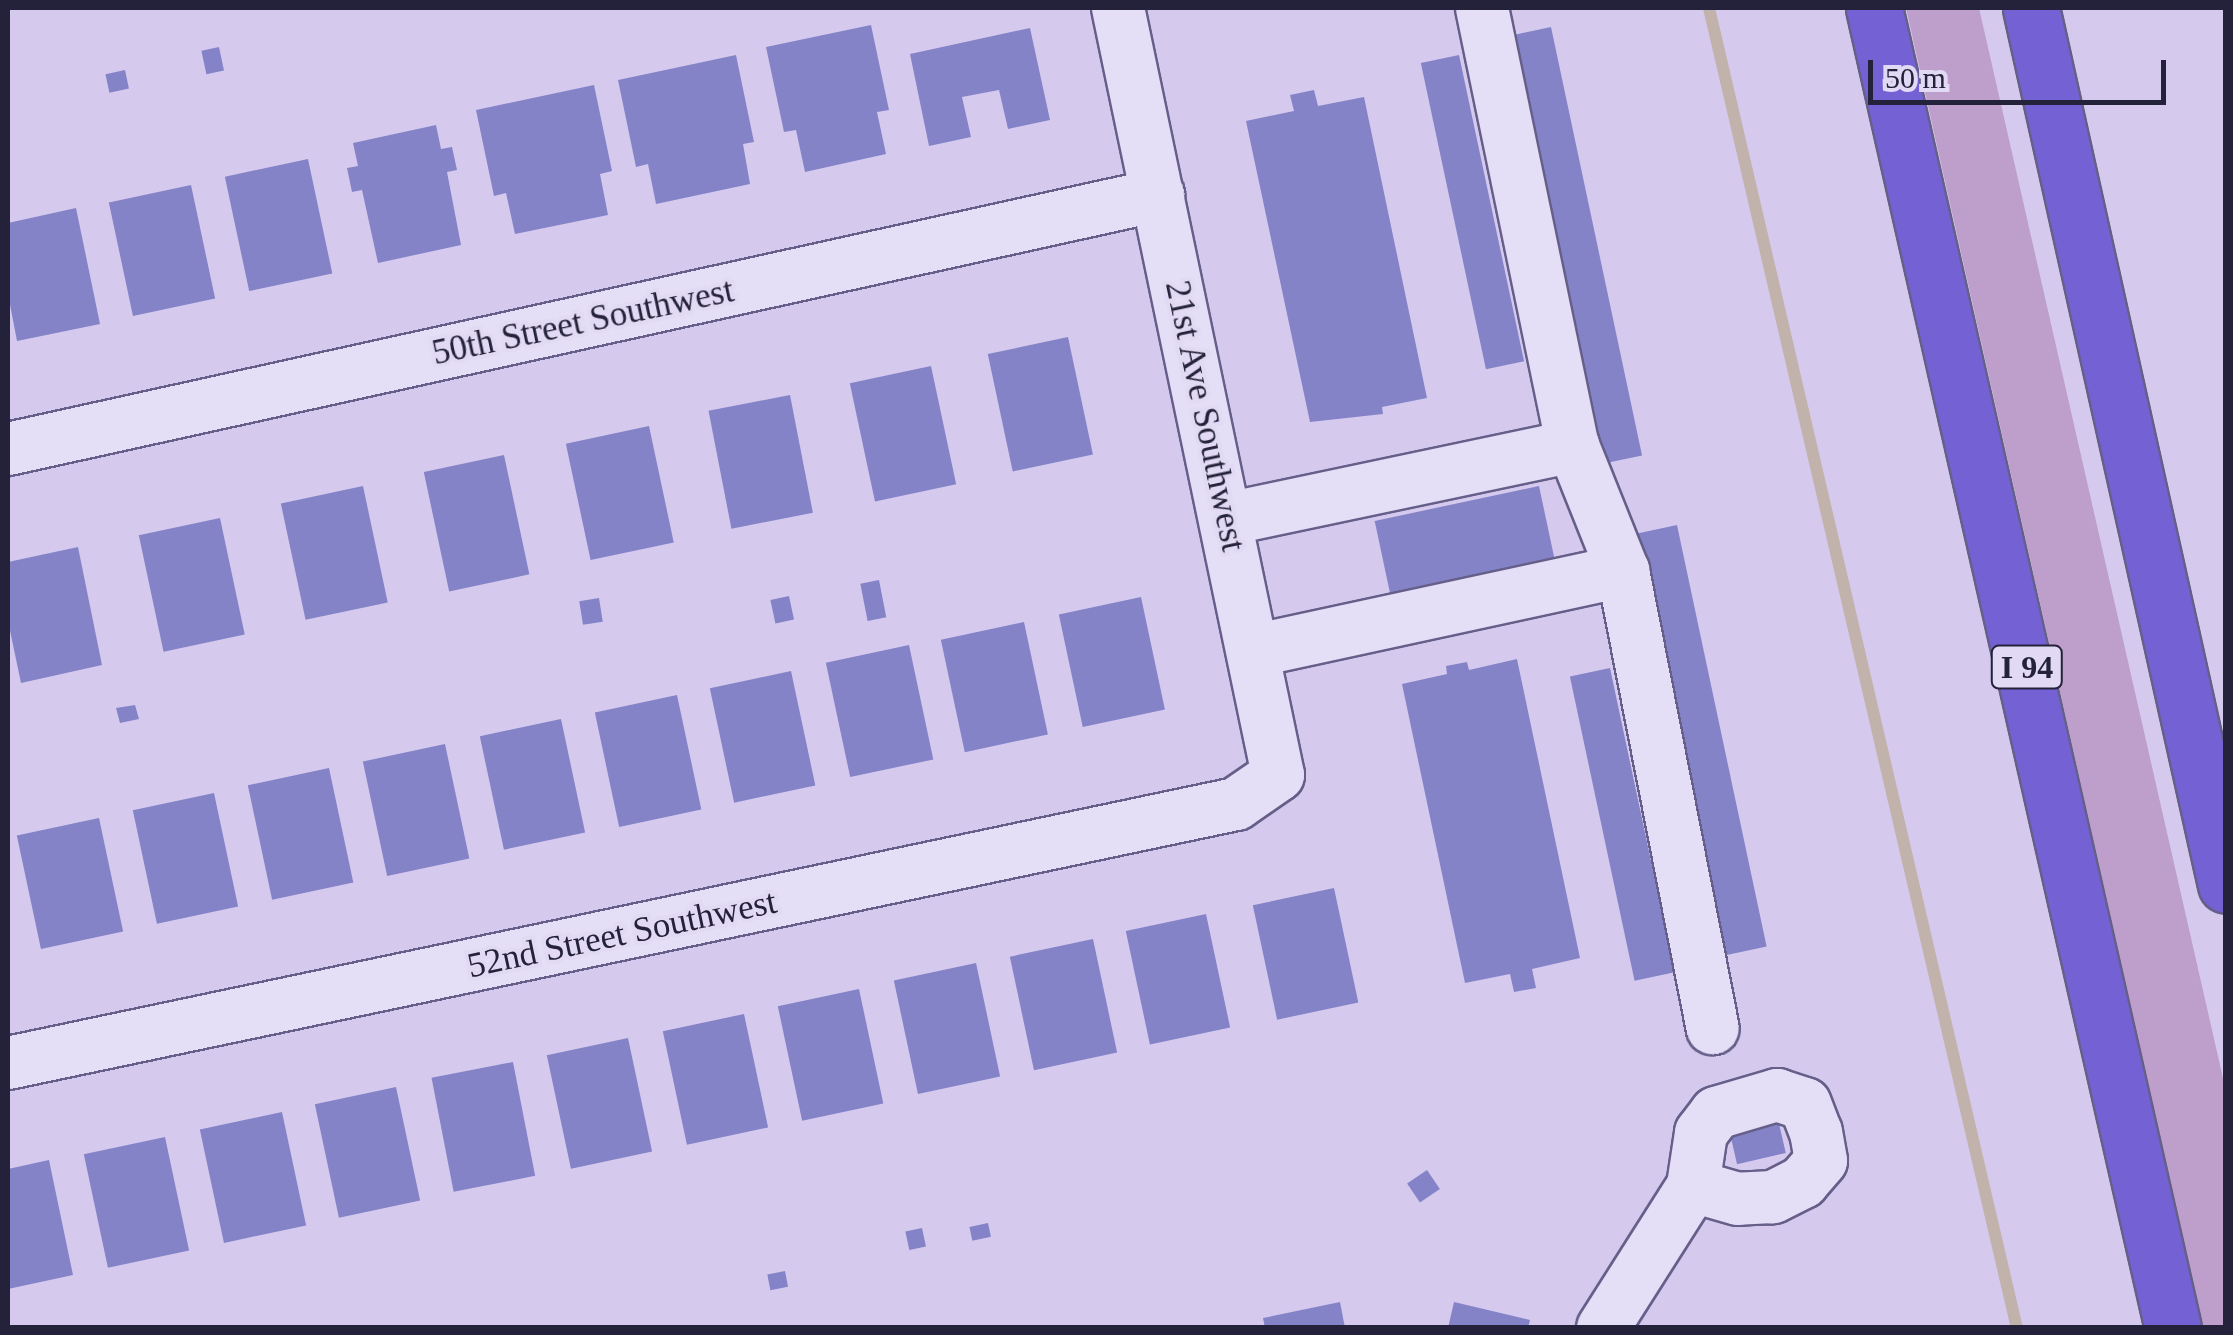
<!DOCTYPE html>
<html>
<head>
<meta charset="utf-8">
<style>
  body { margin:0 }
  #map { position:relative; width:2233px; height:1335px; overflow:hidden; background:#d5caed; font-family:Georgia,serif }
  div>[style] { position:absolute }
  .green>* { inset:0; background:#be9ecb }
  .stream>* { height:12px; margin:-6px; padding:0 6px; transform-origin:6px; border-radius:6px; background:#c1b2ab }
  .building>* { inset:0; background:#8483c8; transform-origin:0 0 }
  .roads { filter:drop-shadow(2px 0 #655f89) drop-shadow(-2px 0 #655f89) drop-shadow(0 2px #655f89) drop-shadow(0 -2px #655f89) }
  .minor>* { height:52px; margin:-26px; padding:0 26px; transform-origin:26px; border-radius:26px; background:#e5def7 }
  .highway>* { height:55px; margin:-27.5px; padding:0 27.5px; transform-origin:27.5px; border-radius:27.5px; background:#7462d5 }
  span { translate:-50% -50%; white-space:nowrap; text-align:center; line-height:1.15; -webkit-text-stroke:8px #e2daf4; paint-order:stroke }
  .shield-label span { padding:2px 8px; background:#e2daf4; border:2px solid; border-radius:8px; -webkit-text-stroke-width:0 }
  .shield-label { font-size:32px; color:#24223a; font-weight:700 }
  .street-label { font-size:35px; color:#24223a }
  .frame { position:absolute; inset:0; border:10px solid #24223a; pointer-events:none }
  .scale { position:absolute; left:1868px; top:60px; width:298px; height:45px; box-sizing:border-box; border:5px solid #24223a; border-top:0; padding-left:12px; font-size:30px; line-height:35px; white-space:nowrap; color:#24223a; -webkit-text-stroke:8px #e2daf4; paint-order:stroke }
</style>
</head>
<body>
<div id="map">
  <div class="green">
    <i style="clip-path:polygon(1906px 8px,1979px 8px,2225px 1087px,2225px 1327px,2203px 1327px)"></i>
  </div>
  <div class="stream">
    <i style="left:1709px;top:8px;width:1355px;rotate:76.87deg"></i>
  </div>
  <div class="building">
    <i style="clip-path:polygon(871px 25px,889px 110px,877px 112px,886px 154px,805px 172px,796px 130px,784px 132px,766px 47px)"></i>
    <i style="left:1551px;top:27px;width:438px;height:43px;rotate:78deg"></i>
    <i style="clip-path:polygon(1030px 28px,1050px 120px,1008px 129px,999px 90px,962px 97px,971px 137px,929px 146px,910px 54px)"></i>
    <i style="left:219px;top:47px;width:24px;height:18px;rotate:78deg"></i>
    <i style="clip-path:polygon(736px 55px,754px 142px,743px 144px,750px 184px,656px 204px,648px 164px,636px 167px,618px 80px)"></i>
    <i style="left:1459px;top:55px;width:313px;height:39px;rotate:78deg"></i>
    <i style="left:125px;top:70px;width:19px;height:20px;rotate:78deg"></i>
    <i style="clip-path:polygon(594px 85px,612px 171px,600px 174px,608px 215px,515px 234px,506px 193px,494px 196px,476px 110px)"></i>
    <i style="clip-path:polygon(1314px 90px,1318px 106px,1364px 97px,1427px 398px,1382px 407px,1383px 414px,1310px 422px,1246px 121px,1294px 111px,1290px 95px)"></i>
    <i style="clip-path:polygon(436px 125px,441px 149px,452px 147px,457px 170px,447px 172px,461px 245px,378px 263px,362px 190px,352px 192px,347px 168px,358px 166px,353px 143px)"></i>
    <i style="left:308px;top:159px;width:117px;height:85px;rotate:78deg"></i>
    <i style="left:191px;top:185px;width:116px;height:84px;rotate:78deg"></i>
    <i style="clip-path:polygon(76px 208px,100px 324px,17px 341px,8px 294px,8px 223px)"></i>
    <i style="left:1068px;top:337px;width:120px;height:82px;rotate:78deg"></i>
    <i style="left:931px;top:366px;width:121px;height:83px;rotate:78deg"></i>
    <i style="left:790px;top:395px;width:120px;height:83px;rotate:79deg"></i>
    <i style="left:649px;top:426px;width:119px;height:85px;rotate:78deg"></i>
    <i style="left:504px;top:455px;width:122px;height:82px;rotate:78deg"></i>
    <i style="left:363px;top:486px;width:119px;height:84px;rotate:78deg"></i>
    <i style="left:1539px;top:486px;width:76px;height:168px;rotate:78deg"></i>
    <i style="left:220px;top:518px;width:119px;height:83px;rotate:78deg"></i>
    <i style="left:1677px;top:525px;width:431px;height:43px;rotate:78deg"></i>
    <i style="clip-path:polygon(78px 547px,102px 665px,21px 683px,8px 621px,8px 562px)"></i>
    <i style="left:879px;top:580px;width:38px;height:19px;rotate:79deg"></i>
    <i style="left:789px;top:596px;width:24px;height:19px;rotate:78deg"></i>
    <i style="left:1141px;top:597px;width:115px;height:84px;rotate:78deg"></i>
    <i style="left:599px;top:598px;width:24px;height:20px;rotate:81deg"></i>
    <i style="left:1024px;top:622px;width:115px;height:85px;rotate:78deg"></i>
    <i style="left:909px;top:645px;width:117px;height:85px;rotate:78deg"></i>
    <i style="clip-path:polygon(1517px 659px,1580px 958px,1532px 969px,1536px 988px,1514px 992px,1510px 974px,1465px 983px,1402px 684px,1447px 674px,1446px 666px,1467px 662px,1469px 670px)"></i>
    <i style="left:1610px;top:668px;width:311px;height:41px;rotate:78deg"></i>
    <i style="left:791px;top:671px;width:117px;height:83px;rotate:78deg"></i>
    <i style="left:677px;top:695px;width:117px;height:84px;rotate:78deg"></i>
    <i style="clip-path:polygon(135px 705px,139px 719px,120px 723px,116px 708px)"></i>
    <i style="left:561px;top:719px;width:116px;height:83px;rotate:78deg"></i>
    <i style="left:445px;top:744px;width:117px;height:84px;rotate:78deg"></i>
    <i style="left:329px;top:768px;width:117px;height:83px;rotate:78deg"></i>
    <i style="left:214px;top:793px;width:116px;height:83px;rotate:78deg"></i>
    <i style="left:99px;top:818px;width:116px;height:84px;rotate:78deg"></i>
    <i style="left:1334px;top:888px;width:117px;height:83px;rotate:78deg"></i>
    <i style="left:1206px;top:914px;width:116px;height:82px;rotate:78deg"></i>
    <i style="left:1093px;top:939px;width:116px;height:85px;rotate:78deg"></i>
    <i style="left:976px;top:963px;width:116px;height:84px;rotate:78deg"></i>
    <i style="left:859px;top:989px;width:117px;height:83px;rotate:78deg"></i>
    <i style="left:744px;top:1014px;width:116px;height:83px;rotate:78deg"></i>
    <i style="left:628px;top:1038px;width:116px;height:83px;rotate:78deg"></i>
    <i style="left:513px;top:1062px;width:116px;height:83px;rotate:79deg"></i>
    <i style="left:396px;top:1087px;width:116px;height:83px;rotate:78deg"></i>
    <i style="left:282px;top:1112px;width:116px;height:84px;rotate:78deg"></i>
    <i style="left:1777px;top:1115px;width:39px;height:50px;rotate:77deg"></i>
    <i style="left:165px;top:1137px;width:116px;height:83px;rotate:78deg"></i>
    <i style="clip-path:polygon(49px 1160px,73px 1275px,8px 1289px,8px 1169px)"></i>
    <i style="left:1427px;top:1170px;width:23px;height:24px;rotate:56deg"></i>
    <i style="left:988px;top:1223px;width:14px;height:19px;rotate:78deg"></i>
    <i style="left:922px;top:1228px;width:19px;height:17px;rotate:78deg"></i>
    <i style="left:785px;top:1271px;width:16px;height:18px;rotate:79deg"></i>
    <i style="clip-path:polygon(1340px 1302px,1345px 1328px,1265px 1328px,1263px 1318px)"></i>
    <i style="clip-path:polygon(1454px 1302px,1530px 1320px,1528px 1328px,1448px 1328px)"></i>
  </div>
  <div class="roads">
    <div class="minor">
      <i style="left:1482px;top:8px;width:447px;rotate:78.3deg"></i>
      <i style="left:1573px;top:446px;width:135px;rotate:68.2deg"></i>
      <i style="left:1623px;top:571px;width:466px;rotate:78.9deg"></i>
      <i style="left:8px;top:449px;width:1178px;rotate:-12.45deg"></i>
      <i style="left:1227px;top:519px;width:354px;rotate:-11.9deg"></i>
      <i style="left:1253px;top:651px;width:379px;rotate:-12.2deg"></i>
      <i style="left:8px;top:1063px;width:1255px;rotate:-11.91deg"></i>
      <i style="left:1236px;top:804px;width:51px;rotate:-34.6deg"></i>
      <i style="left:1278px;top:775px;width:784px;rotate:-101.78deg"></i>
      <i style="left:1777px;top:1095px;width:29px;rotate:18deg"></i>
      <i style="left:1805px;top:1104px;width:30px;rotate:69deg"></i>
      <i style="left:1816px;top:1132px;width:29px;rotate:80deg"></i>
      <i style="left:1821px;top:1161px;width:28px;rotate:131deg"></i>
      <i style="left:1803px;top:1182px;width:34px;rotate:153deg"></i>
      <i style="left:1773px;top:1197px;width:35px;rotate:177deg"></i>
      <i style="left:1738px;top:1199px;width:47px;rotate:-163.9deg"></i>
      <i style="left:1693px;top:1186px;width:54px;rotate:-81.4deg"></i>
      <i style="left:1701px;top:1133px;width:25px;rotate:-53deg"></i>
      <i style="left:1716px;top:1113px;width:64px;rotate:-16.4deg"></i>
      <i style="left:1603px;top:1328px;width:168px;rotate:-57.6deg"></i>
    </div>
    <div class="highway">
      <i style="left:1874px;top:8px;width:1353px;rotate:77.24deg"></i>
      <i style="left:2031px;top:8px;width:898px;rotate:77.46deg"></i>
    </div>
  </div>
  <div class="shield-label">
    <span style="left:2027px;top:667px">I 94</span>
  </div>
  <div class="street-label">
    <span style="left:583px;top:322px;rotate:-12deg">50th Street Southwest</span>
    <span style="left:1205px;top:416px;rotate:78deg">21st Ave Southwest</span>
    <span style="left:622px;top:934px;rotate:-12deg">52nd Street Southwest</span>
  </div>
  <div class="frame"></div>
  <div class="scale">50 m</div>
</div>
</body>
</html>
